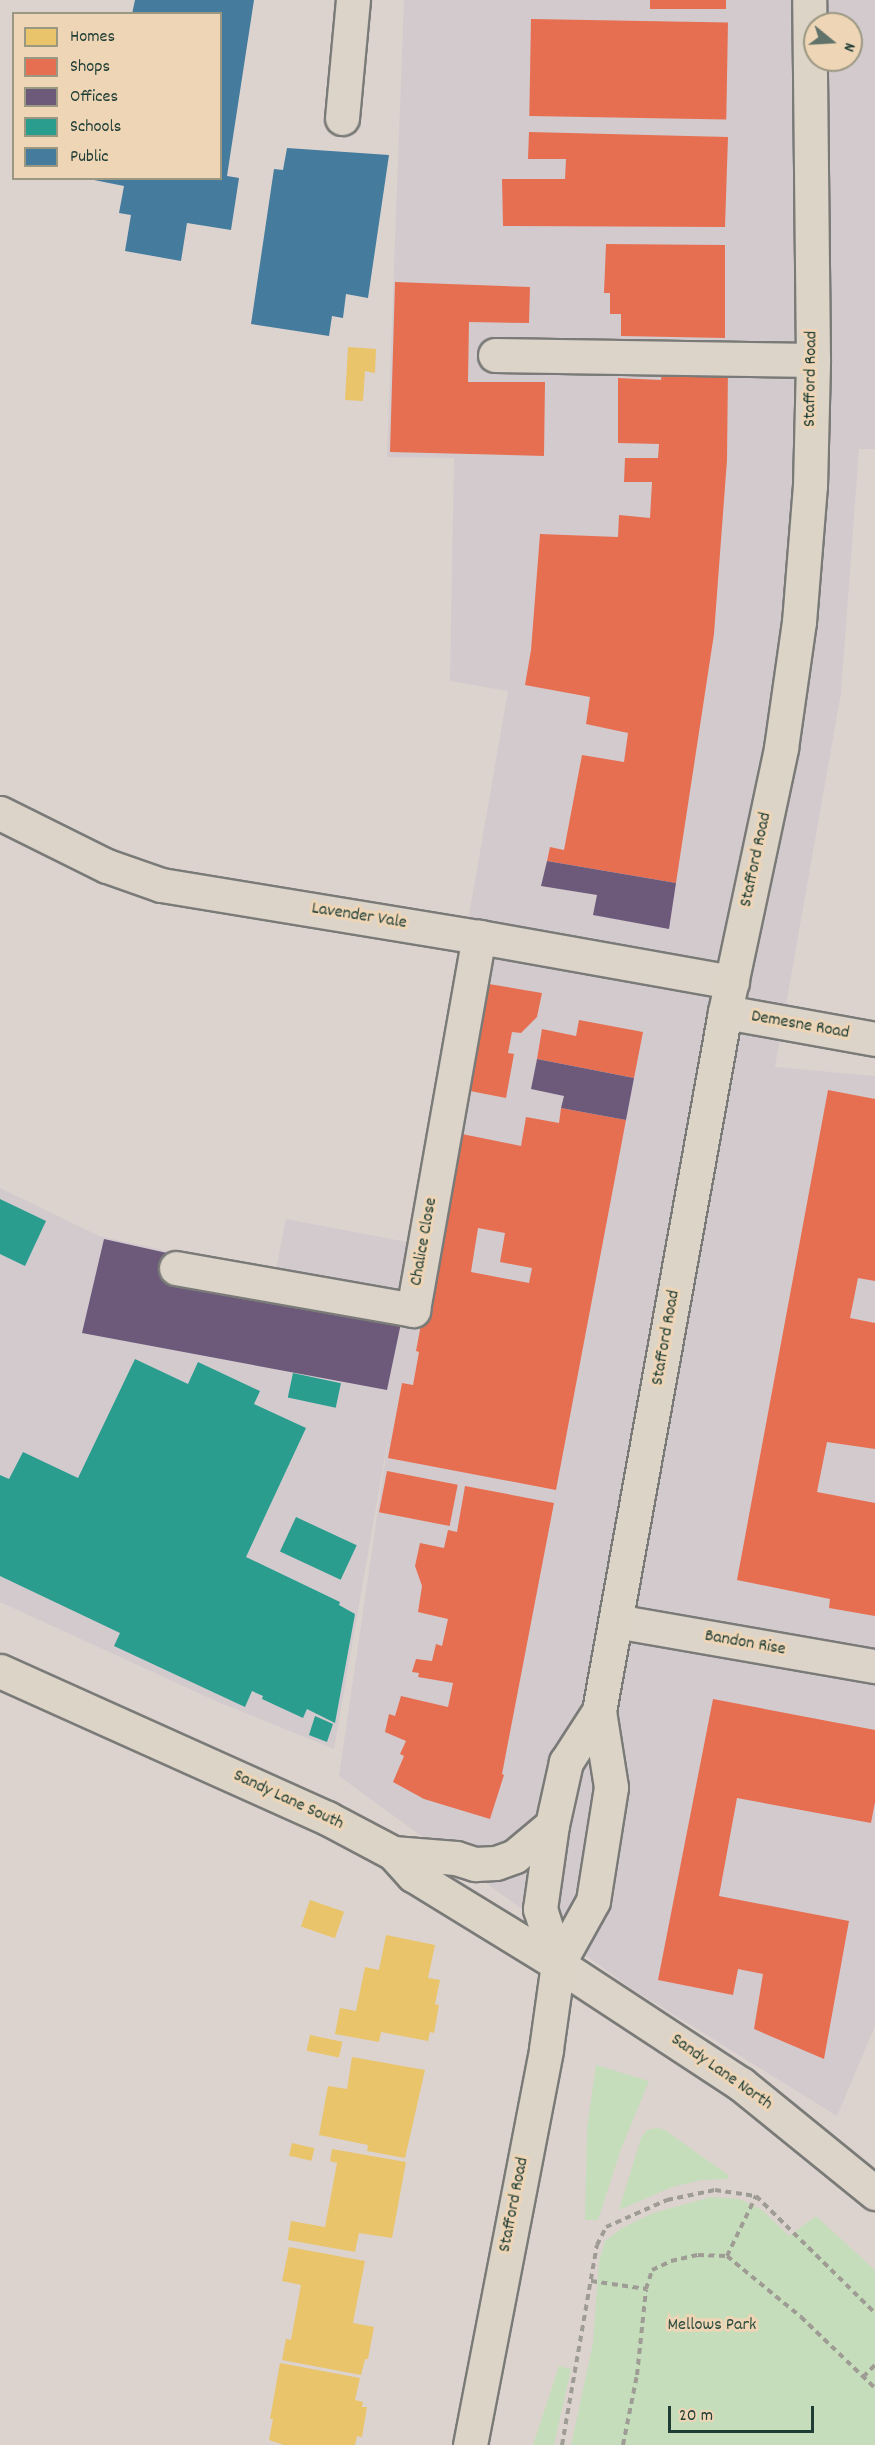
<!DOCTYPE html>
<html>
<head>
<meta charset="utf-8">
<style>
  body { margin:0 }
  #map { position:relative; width:875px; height:2445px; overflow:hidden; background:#dcd3cf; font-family:Dekko,sans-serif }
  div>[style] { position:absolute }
  .built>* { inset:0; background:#d3cace }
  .green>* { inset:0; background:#c5ddba }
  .homes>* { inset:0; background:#e9c46a; transform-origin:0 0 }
  .shops>* { inset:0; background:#e76f51; transform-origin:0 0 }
  .offices>* { inset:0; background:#6d597a }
  .schools>* { inset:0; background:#2a9d8f; transform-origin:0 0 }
  .public>* { inset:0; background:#457b9d }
  .path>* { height:4px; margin-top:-2px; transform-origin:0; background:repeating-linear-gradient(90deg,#9e9c94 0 6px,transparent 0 10.5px) }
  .roads { filter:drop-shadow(2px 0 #7a7b78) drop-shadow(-2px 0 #7a7b78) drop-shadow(0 2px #7a7b78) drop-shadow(0 -2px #7a7b78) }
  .minor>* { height:33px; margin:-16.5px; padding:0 16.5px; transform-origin:16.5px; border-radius:16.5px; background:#dcd3c9 }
  .major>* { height:33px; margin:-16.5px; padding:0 16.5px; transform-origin:16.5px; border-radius:16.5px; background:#ddd4c8 }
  span { translate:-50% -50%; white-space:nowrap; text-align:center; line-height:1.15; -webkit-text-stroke:6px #eed5b6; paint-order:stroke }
  .street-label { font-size:18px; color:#1f3d34 }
  .park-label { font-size:18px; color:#2e4e40 }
  .legend { position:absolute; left:12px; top:12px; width:210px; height:168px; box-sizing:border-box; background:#eed5b6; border:2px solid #9b9882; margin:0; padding:8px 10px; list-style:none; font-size:18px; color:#1f3d34 }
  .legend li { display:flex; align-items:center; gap:12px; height:30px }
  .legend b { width:30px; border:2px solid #9b9882 }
  .north { position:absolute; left:803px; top:12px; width:60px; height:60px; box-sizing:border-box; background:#eed5b6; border:2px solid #9b9882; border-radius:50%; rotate:108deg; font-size:16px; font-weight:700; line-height:24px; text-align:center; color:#1f3d34 }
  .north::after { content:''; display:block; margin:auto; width:21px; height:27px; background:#61726a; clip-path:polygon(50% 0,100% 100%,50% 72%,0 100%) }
  .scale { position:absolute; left:668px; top:2406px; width:146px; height:27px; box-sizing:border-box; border:3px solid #1f3d34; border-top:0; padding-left:8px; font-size:18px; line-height:21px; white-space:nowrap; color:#1f3d34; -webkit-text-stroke:4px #eed5b6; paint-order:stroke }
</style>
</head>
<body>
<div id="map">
  <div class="built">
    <i style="clip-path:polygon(evenodd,404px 0,875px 0,875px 449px,859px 449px,841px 693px,775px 1067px,875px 1076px,875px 2026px,837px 2116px,629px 1987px,339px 1776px,390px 1427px,334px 1749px,216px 1701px,0 1602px,0 1188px,99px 1236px,275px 1274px,286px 1219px,412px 1243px,508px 691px,450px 681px,454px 458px,387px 457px,404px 0,815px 24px,851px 24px,851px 60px,815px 60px,815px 24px)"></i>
  </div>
  <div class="green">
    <i style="clip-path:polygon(596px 2065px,649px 2081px,621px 2149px,598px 2220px,585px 2220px,587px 2129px)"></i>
    <i style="clip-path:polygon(657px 2128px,665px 2130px,728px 2175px,728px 2179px,701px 2180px,672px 2187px,619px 2210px,641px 2138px,647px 2130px)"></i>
    <i style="clip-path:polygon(711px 2197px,739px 2199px,762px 2210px,789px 2236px,816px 2216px,875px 2270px,875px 2445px,571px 2445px,593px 2343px,599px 2262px,605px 2241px,622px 2228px,653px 2213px)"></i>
    <i style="clip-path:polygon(559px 2366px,571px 2369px,554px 2445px,533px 2445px)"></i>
  </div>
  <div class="homes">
    <i style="clip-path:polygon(348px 347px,376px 349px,375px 373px,365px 371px,363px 401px,345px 400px)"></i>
    <i style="left:310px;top:1900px;width:36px;height:28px;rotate:19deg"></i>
    <i style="clip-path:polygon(386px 1935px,435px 1945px,428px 1978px,440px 1980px,435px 2004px,439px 2005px,434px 2033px,430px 2032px,428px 2041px,381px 2032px,379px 2042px,335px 2034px,340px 2008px,356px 2011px,365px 1967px,379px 1970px)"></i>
    <i style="left:310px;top:2035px;width:33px;height:16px;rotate:12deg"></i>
    <i style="clip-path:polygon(352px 2057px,425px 2070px,405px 2158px,367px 2151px,368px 2145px,319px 2135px,328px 2086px,347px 2089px)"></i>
    <i style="left:292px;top:2143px;width:23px;height:13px;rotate:13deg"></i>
    <i style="clip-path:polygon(332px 2149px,406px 2162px,392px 2238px,359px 2233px,355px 2252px,288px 2240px,291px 2221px,325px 2227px,337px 2163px,330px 2161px)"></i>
    <i style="clip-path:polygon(289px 2247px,365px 2261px,353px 2323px,374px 2327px,368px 2359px,365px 2359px,361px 2375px,282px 2360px,286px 2339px,291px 2340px,301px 2285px,282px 2281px)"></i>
    <i style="clip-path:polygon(280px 2363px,360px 2378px,355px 2400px,363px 2402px,362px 2407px,367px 2407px,362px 2437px,357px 2436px,355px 2445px,284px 2445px,269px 2440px,273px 2419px,270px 2419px)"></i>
  </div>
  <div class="shops">
    <i style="left:650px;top:0;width:76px;height:9px"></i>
    <i style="left:531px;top:19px;width:197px;height:97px;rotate:1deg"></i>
    <i style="clip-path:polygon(529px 132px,728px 137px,725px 227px,503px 226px,502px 179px,565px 179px,566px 159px,528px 159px)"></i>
    <i style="clip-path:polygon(606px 244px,725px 245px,725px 338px,621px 336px,621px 314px,610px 314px,610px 293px,604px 293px)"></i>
    <i style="clip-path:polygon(395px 282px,530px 287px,529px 323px,469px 322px,468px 382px,545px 382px,544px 456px,390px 452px)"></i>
    <i style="clip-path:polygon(662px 368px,728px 370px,727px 460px,714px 634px,676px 883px,547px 861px,550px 847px,564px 850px,582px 755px,624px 762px,628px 733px,586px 724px,590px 697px,525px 685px,531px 650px,540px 534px,618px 537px,619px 515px,650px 518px,652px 482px,624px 482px,625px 458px,658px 458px,659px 444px,618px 443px,618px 378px,661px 380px)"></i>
    <i style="clip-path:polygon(483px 983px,542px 993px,537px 1017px,521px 1033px,512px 1032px,508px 1053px,514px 1054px,506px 1098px,465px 1090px)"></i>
    <i style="clip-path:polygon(579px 1020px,643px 1032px,634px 1078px,537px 1059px,542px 1029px,576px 1036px)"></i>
    <i style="clip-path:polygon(828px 1090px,875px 1099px,875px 1281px,858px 1278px,850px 1318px,875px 1323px,875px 1449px,827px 1442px,817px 1492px,875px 1503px,875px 1616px,829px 1608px,830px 1599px,737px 1580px)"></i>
    <i style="clip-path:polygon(evenodd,561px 1108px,626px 1120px,556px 1490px,388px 1458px,402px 1383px,413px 1385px,419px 1352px,416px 1351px,457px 1133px,521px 1146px,526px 1117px,559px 1123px,561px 1108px,478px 1228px,505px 1233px,500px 1262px,532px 1268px,529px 1283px,471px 1272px,478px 1228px)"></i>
    <i style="left:387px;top:1471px;width:72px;height:42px;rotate:11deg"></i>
    <i style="clip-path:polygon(465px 1486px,554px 1503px,502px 1774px,504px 1775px,490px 1819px,424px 1799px,393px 1782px,404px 1756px,400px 1754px,406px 1741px,385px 1732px,389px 1714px,395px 1716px,401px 1696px,448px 1707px,453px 1683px,418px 1677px,419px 1673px,412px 1672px,416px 1659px,432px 1661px,436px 1644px,442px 1646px,448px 1619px,418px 1612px,422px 1586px,415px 1566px,420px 1543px,444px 1548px,448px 1530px,457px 1532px)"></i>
    <i style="clip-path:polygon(713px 1699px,875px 1730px,875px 1802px,871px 1823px,737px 1798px,719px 1896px,849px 1921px,824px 2059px,754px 2029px,763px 1974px,738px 1969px,733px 1995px,658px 1980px)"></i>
  </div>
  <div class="offices">
    <i style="clip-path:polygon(547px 861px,676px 883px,669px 929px,593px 915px,597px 895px,541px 886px)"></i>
    <i style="clip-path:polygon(537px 1059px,634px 1078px,626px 1120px,561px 1108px,564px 1096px,531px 1089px)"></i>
    <i style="clip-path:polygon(104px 1239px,167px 1253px,162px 1279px,401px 1323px,387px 1390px,82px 1333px)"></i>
  </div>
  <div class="schools">
    <i style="clip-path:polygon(0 1199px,46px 1221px,25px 1266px,0 1254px)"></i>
    <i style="clip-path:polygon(135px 1359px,188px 1384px,198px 1362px,260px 1391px,254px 1404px,306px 1428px,246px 1557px,340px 1602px,339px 1605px,355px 1614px,335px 1723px,307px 1709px,303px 1718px,262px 1699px,263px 1696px,252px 1691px,245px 1707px,114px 1646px,120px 1633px,0 1576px,0 1475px,9px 1479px,23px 1452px,78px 1478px)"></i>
    <i style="left:293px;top:1373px;width:49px;height:25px;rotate:12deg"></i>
    <i style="left:296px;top:1517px;width:67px;height:38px;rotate:25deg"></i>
    <i style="clip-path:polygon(315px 1716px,333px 1724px,327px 1742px,309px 1735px)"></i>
  </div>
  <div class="public">
    <i style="clip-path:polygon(135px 0,254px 0,227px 176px,239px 178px,231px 230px,187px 223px,181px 261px,125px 251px,131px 215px,119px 213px,124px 186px,84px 178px,220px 178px,220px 14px,132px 14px)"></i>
    <i style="clip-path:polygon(287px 148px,389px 155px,368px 298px,346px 294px,343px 318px,332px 316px,329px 336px,251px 324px,274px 169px,283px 170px)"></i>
  </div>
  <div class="path">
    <i style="left:727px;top:2256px;width:67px;rotate:-64.2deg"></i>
    <i style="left:591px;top:2281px;width:56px;rotate:8.3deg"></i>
    <i style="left:863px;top:2377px;width:17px;rotate:-45deg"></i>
    <i style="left:562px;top:2445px;width:203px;rotate:-80.1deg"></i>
    <i style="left:597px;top:2245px;width:20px;rotate:-63deg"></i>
    <i style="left:606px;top:2227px;width:67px;rotate:-23.9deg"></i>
    <i style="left:667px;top:2200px;width:49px;rotate:-11.8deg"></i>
    <i style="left:715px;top:2190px;width:41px;rotate:8.3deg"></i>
    <i style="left:756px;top:2196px;width:167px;rotate:44.5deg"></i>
    <i style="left:623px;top:2445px;width:71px;rotate:-78.7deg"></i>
    <i style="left:637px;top:2375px;width:86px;rotate:-84deg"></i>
    <i style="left:646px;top:2289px;width:20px;rotate:-72deg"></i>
    <i style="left:652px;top:2270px;width:21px;rotate:-25deg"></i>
    <i style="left:671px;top:2261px;width:28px;rotate:-13deg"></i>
    <i style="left:698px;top:2255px;width:29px;rotate:2deg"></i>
    <i style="left:727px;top:2256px;width:96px;rotate:39.5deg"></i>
    <i style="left:801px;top:2317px;width:103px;rotate:43.8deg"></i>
  </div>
  <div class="roads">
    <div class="minor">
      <i style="left:342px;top:118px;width:119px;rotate:-84.7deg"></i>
      <i style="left:495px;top:355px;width:318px;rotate:0.9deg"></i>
      <i style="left:0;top:813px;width:119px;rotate:26.4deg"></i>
      <i style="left:107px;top:866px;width:57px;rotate:19.4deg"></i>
      <i style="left:161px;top:885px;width:322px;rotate:9.3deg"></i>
      <i style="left:479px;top:937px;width:257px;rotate:10.1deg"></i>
      <i style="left:725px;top:1012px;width:152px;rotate:10.2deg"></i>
      <i style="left:176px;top:1268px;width:241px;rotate:10deg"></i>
      <i style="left:413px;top:1310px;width:379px;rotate:-80deg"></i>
      <i style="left:616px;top:1621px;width:263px;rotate:9.9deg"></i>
      <i style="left:558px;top:1964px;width:219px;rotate:33.3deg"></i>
      <i style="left:741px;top:2084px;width:173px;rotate:39.1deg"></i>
    </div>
    <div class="major">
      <i style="left:0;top:1671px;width:359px;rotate:24.2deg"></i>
      <i style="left:327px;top:1818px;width:75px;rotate:27.9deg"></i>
      <i style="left:393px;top:1853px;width:30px;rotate:48deg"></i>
      <i style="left:413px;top:1875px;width:170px;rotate:31.5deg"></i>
      <i style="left:393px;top:1853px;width:63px;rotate:4.5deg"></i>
      <i style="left:456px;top:1858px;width:20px;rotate:18deg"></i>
      <i style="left:475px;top:1864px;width:21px;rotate:-3deg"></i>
      <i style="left:496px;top:1863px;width:20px;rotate:-20deg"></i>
      <i style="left:515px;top:1856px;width:48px;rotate:-40deg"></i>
      <i style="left:558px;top:1964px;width:58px;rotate:-108.1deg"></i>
      <i style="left:540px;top:1909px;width:85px;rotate:-81.9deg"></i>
      <i style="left:552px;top:1825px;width:65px;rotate:-77.5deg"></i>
      <i style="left:566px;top:1762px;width:61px;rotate:-57.1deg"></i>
      <i style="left:470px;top:2445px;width:403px;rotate:-79.1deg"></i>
      <i style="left:546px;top:2049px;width:86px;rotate:-82deg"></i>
      <i style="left:558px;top:1964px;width:72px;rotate:-60.9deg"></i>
      <i style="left:593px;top:1901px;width:115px;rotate:-81deg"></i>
      <i style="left:611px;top:1787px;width:77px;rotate:-99deg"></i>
      <i style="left:599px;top:1711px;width:710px;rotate:-79.78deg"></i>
      <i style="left:725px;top:1012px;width:270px;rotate:-78deg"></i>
      <i style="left:781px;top:748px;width:127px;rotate:-81.9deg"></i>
      <i style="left:799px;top:622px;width:136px;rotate:-85.4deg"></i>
      <i style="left:810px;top:486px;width:126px;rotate:-88.6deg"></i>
      <i style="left:813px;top:360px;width:360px;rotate:-90.6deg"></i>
    </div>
  </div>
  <div class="street-label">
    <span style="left:812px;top:379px;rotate:-89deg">Stafford Road</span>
    <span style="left:757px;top:860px;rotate:-78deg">Stafford Road</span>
    <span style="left:359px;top:917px;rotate:9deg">Lavender Vale</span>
    <span style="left:800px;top:1026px;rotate:10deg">Demesne Road</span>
    <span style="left:425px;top:1242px;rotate:-80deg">Chalice Close</span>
    <span style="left:667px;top:1338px;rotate:-80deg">Stafford Road</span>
    <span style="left:745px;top:1644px;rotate:10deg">Bandon Rise</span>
    <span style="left:288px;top:1801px;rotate:25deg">Sandy Lane South</span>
    <span style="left:721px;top:2073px;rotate:35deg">Sandy Lane North</span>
    <span style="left:515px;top:2205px;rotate:-79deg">Stafford Road</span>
  </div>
  <div class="park-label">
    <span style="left:712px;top:2326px">Mellows Park</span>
  </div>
  <ul class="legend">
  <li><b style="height:16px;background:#e9c46a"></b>Homes</li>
  <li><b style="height:16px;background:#e76f51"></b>Shops</li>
  <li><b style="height:16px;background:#6d597a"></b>Offices</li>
  <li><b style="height:16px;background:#2a9d8f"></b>Schools</li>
  <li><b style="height:16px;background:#457b9d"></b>Public</li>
  </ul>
  <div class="north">N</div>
  <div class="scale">20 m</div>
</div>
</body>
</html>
